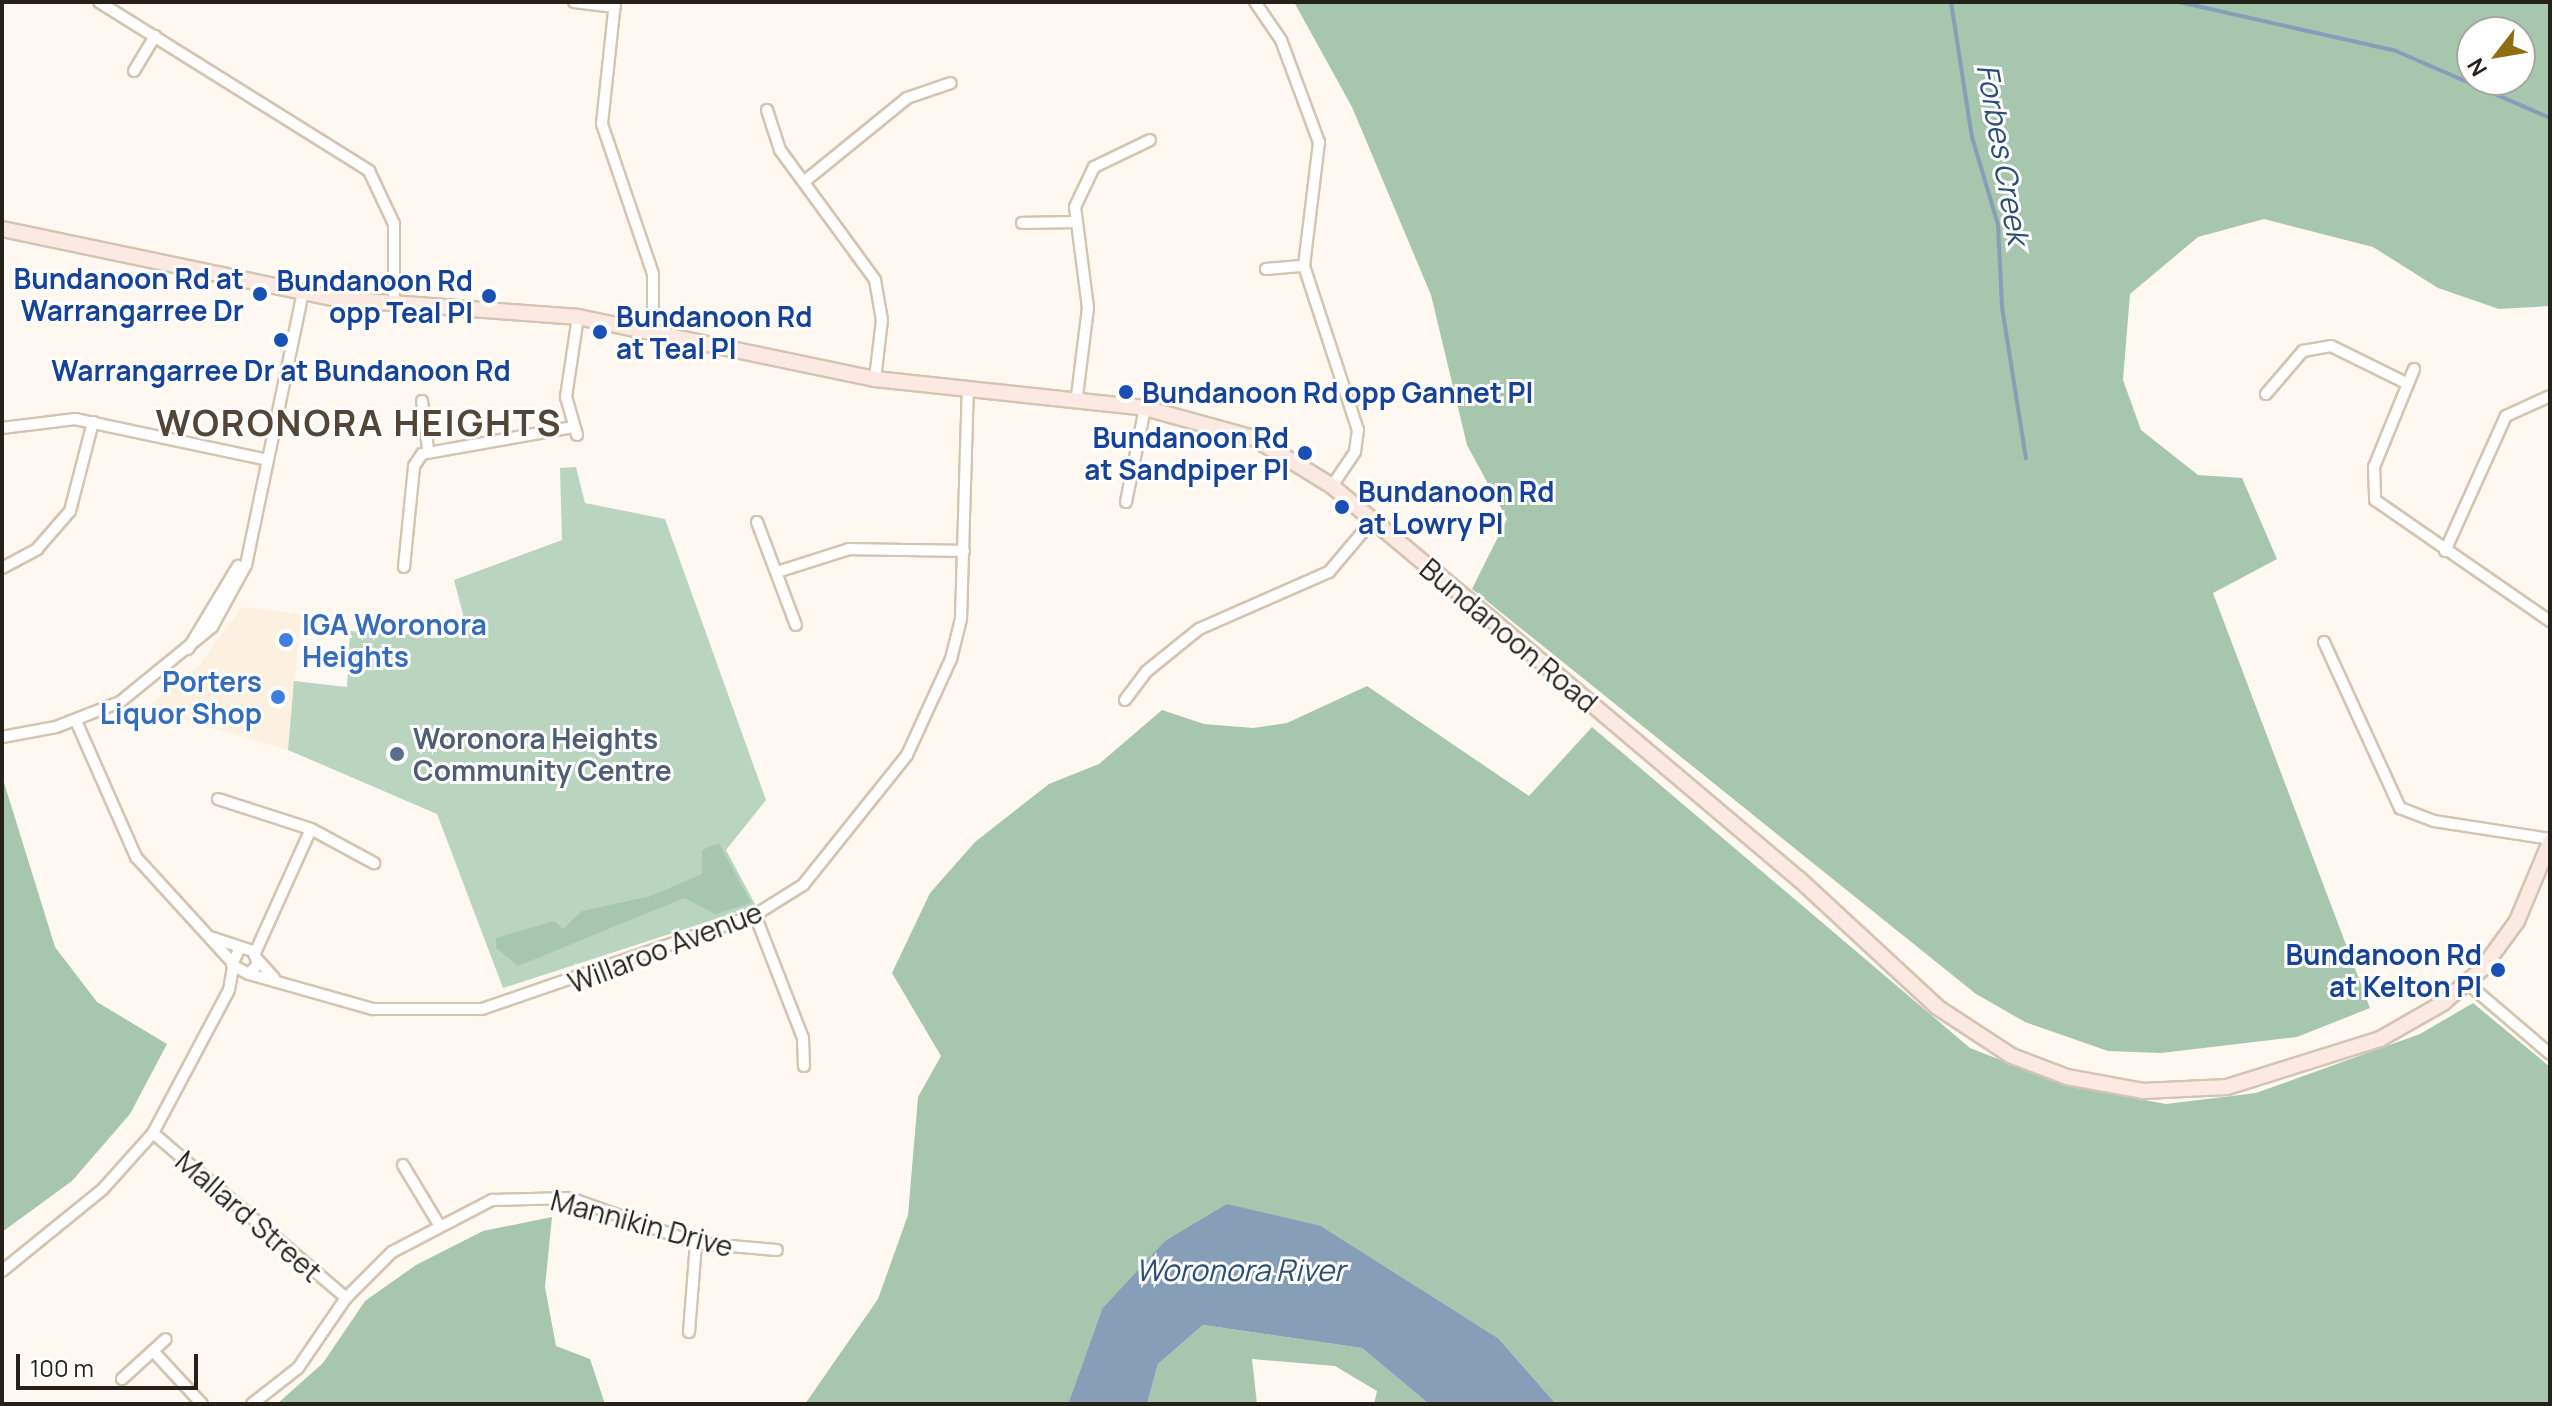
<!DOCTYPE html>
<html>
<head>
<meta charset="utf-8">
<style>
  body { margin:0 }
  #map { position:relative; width:2552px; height:1406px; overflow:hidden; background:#fef8f0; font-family:Manrope,sans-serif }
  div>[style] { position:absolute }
  .built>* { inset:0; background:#fcf0e0 }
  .green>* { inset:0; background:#b9d5c0 }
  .forest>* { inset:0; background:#a6c6ae }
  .water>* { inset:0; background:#879eb9 }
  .stream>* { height:4px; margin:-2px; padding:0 2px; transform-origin:2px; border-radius:2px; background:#879eb9 }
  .roads { filter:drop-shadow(2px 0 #d3c5b1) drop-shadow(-2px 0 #d3c5b1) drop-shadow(0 2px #d3c5b1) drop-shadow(0 -2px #d3c5b1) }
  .street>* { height:10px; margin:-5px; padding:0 5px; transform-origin:5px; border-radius:5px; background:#fff }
  .secondary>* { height:14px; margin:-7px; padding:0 7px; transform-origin:7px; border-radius:7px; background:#fceae2 }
  .dots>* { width:22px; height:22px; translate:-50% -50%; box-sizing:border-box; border:4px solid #fff; border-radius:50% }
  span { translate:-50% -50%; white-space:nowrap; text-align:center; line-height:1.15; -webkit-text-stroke:6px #fff; paint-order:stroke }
  .transit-label { font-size:28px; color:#164399; font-weight:700 }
  .right { translate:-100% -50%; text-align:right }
  .left { translate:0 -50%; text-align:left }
  .shop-label { font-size:28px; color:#366cbe; font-weight:700 }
  .street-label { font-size:28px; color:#262119 }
  .service-label { font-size:28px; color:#4e5e75; font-weight:700 }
  .water-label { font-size:30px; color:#2b4e75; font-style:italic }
  .district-label { font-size:36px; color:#534636; font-weight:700; letter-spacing:2px }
  .frame { position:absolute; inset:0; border:4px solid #262119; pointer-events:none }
  .north { position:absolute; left:2456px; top:16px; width:80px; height:80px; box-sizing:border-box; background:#fff; border:2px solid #a8a6a3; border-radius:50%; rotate:239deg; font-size:22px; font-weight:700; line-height:32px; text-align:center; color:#262119 }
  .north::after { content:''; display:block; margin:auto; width:28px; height:36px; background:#8f6d11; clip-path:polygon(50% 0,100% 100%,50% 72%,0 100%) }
  .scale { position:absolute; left:16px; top:1354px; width:182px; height:36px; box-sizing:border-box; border:4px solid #262119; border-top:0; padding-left:10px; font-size:24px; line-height:28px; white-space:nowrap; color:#262119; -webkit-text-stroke:6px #fff; paint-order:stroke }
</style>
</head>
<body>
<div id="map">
  <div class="built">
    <i style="clip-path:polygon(242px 607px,301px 614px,288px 750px,145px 709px,200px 664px)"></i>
  </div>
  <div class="green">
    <i style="clip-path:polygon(576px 467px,585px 503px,665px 519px,766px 800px,726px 850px,756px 906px,503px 988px,437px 814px,288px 750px,294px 681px,347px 687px,350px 631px,454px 637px,467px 630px,454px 580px,562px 540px,560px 468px)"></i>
  </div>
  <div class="forest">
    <i style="clip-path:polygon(evenodd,1294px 2px,2550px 2px,2550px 306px,2499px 309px,2438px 288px,2373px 247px,2264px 219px,2198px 237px,2130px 294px,2123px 380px,2141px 430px,2198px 475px,2242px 478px,2277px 559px,2213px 593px,2370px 1008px,2297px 1037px,2161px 1053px,2108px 1051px,2025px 1022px,1976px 994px,1472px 589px,1507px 519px,1467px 445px,1431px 295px,1352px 107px,1294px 2px,2472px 32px,2520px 32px,2520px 80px,2472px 80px,2472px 32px)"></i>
    <i style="clip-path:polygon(1367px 686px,1529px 796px,1592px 727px,1970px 1048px,2067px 1086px,2166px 1104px,2256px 1093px,2420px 1034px,2473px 1003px,2550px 1067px,2550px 1404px,1556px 1404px,1498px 1338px,1321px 1226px,1102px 1309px,1068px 1404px,805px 1404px,878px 1299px,908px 1215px,918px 1097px,941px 1056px,892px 973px,930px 893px,975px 842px,1049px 784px,1099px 764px,1162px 710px,1204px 724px,1253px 728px,1287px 723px)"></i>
    <i style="clip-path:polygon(2px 776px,55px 947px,97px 1002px,167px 1044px,130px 1114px,72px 1181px,2px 1232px)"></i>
    <i style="clip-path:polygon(719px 843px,751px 903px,715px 914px,684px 898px,518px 966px,496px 948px,496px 938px,554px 921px,563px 929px,582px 911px,651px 896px,702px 874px,702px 850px)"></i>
    <i style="clip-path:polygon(552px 1217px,545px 1287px,556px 1346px,590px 1359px,605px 1404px,277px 1404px,323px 1363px,365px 1301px,416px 1265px,483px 1231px)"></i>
    <i style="clip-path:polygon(1203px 1325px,1362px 1348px,1429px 1404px,1374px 1404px,1377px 1391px,1335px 1366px,1252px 1359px,1257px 1404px,1147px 1404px,1158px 1364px)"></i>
  </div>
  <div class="water">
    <i style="clip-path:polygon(1227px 1204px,1321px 1226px,1498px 1338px,1556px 1404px,1429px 1404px,1362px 1348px,1203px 1325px,1158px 1364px,1147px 1404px,1068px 1404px,1102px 1309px,1165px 1241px)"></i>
  </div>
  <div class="stream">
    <i style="left:1951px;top:2px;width:137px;rotate:81.2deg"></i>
    <i style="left:1972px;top:137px;width:92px;rotate:73.5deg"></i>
    <i style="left:1998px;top:225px;width:82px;rotate:87.2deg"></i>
    <i style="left:2002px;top:307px;width:153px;rotate:81deg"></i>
    <i style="left:2179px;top:2px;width:222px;rotate:12.7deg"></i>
    <i style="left:2396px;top:51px;width:168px;rotate:23.5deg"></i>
  </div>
  <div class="roads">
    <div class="street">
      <i style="left:99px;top:2px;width:319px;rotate:32deg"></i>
      <i style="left:369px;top:171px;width:59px;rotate:64.7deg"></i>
      <i style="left:394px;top:224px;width:81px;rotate:90deg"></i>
      <i style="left:574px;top:2px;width:41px;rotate:7deg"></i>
      <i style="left:615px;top:2px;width:123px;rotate:96.1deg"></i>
      <i style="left:602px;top:124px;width:158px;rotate:71.2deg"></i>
      <i style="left:653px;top:274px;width:58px;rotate:90deg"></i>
      <i style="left:1255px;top:2px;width:46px;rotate:55.6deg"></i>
      <i style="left:1281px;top:40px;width:109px;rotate:69.6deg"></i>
      <i style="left:1319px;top:142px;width:125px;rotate:96.9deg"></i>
      <i style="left:1304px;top:266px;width:173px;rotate:71.8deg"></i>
      <i style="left:1358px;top:430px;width:22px;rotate:98deg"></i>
      <i style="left:1355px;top:452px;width:41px;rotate:124.1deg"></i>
      <i style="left:134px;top:71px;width:41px;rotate:-59deg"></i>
      <i style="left:767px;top:110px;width:42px;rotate:72deg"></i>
      <i style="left:780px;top:150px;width:161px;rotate:53.8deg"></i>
      <i style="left:875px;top:280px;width:41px;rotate:80.1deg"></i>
      <i style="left:882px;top:320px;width:59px;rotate:96.8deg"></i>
      <i style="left:805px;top:181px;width:132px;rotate:-39.1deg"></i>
      <i style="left:907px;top:98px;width:46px;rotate:-18.8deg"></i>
      <i style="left:1022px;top:223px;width:51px;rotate:-1.1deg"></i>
      <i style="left:1266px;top:269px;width:38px;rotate:-5deg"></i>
      <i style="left:2414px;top:369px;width:106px;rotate:112.2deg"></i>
      <i style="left:2374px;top:467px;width:33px;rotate:88deg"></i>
      <i style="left:2375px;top:500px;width:213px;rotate:34.7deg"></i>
      <i style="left:2266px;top:394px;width:57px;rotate:-49.3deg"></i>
      <i style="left:2303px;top:351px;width:28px;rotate:-10deg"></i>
      <i style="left:2331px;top:346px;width:86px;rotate:26.3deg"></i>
      <i style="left:1077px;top:396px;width:89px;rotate:-82.9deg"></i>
      <i style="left:1088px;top:308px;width:102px;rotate:-97.3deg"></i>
      <i style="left:1075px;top:207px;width:44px;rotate:-64.6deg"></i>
      <i style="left:1094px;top:167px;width:62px;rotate:-25.7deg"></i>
      <i style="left:422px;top:401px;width:48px;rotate:82.9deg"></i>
      <i style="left:2px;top:428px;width:74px;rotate:-7deg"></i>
      <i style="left:75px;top:419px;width:197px;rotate:12deg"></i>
      <i style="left:577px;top:435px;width:40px;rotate:-106deg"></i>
      <i style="left:566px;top:397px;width:81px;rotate:-81.5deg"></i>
      <i style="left:1126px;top:502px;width:96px;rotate:-78.6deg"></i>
      <i style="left:757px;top:522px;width:110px;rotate:69.3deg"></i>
      <i style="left:2445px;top:551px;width:148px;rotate:-65.7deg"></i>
      <i style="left:2506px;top:416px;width:48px;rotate:-24.4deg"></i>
      <i style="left:404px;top:567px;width:101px;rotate:-84.3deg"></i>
      <i style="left:414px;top:466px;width:14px;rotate:-56deg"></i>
      <i style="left:422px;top:454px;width:153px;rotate:-10.1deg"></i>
      <i style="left:2px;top:568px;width:40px;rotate:-28deg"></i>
      <i style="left:37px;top:549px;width:50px;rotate:-49deg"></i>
      <i style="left:70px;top:511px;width:92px;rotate:-75.5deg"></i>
      <i style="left:777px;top:572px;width:76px;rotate:-17.7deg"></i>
      <i style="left:849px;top:549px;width:115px;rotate:1deg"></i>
      <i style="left:2324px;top:642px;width:183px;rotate:65.4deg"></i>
      <i style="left:2400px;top:808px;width:36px;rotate:21deg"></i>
      <i style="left:2434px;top:821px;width:117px;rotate:8.8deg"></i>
      <i style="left:188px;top:649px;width:97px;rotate:-58.9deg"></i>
      <i style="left:1125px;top:700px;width:36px;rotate:-53deg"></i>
      <i style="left:1147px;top:671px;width:67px;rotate:-38.9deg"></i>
      <i style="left:1199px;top:629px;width:142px;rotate:-23.7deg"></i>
      <i style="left:1329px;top:572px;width:67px;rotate:-49.9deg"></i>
      <i style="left:76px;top:721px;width:149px;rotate:66.2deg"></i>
      <i style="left:136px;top:857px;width:141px;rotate:47.6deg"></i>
      <i style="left:2px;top:737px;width:55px;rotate:-10.5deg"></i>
      <i style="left:56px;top:727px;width:69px;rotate:-21.3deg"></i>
      <i style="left:120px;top:702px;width:119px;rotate:-39.2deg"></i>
      <i style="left:212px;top:627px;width:71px;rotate:-61.3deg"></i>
      <i style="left:246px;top:565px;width:278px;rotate:-78.2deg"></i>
      <i style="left:218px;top:799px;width:98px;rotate:17.9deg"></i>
      <i style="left:311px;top:829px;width:72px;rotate:28.4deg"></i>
      <i style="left:755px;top:915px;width:132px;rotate:68.7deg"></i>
      <i style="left:803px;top:1038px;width:28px;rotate:88deg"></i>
      <i style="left:210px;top:937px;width:45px;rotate:18deg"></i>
      <i style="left:253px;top:951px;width:14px;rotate:69deg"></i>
      <i style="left:258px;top:964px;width:13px;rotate:132deg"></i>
      <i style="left:249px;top:974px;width:19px;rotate:-152deg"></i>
      <i style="left:232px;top:965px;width:17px;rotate:-66deg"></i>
      <i style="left:255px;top:953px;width:136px;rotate:-65.7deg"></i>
      <i style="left:258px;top:960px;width:24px;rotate:48deg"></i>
      <i style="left:249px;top:974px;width:129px;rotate:15.8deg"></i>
      <i style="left:373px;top:1009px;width:109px"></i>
      <i style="left:482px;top:1009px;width:289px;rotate:-19deg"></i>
      <i style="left:755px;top:915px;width:57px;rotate:-32deg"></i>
      <i style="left:803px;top:885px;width:166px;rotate:-51.3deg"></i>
      <i style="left:907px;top:755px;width:106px;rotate:-65.4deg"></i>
      <i style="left:951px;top:659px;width:41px;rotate:-76deg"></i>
      <i style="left:961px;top:619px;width:230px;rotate:-88.3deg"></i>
      <i style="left:2467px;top:983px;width:109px;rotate:40.5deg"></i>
      <i style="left:153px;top:1133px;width:254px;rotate:40.5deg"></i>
      <i style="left:403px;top:1165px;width:68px;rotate:58.9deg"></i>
      <i style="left:2px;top:1271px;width:130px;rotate:-39.1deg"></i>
      <i style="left:103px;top:1189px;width:75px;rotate:-48.2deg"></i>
      <i style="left:153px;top:1133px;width:162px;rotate:-62deg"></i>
      <i style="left:229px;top:990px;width:22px;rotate:-80deg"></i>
      <i style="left:689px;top:1332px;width:89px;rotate:-85.5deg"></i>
      <i style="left:153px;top:1351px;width:72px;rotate:47.2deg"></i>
      <i style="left:122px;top:1379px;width:59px;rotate:-42.3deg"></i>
      <i style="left:252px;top:1404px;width:58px;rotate:-38deg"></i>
      <i style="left:298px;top:1368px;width:85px;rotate:-55.6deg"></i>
      <i style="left:346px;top:1298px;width:65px;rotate:-45deg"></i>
      <i style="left:392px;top:1252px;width:113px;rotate:-27.5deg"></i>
      <i style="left:492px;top:1200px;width:78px;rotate:-1.5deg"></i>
      <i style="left:570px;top:1198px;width:134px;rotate:19.7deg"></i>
      <i style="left:696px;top:1243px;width:81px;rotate:4.9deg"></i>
    </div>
    <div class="secondary">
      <i style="left:2px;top:229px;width:343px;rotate:11.8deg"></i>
      <i style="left:338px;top:299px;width:241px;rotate:4.3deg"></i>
      <i style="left:578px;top:317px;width:303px;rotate:11.8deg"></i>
      <i style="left:875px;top:379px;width:272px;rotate:6.1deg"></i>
      <i style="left:1145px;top:408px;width:113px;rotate:15.4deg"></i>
      <i style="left:1254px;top:438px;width:92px;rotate:31.6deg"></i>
      <i style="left:1332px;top:486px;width:207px;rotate:39.9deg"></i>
      <i style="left:1491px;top:619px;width:403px;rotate:40.2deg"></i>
      <i style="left:1799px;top:879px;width:188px;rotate:42.8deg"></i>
      <i style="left:1937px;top:1007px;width:90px;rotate:33.2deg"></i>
      <i style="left:2012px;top:1056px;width:59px;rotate:20.9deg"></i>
      <i style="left:2067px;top:1077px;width:77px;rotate:10.4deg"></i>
      <i style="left:2143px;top:1091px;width:84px;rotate:-2.7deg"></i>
      <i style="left:2227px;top:1087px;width:160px;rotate:-17.4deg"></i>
      <i style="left:2380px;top:1039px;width:73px;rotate:-29.7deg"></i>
      <i style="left:2443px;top:1003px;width:52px;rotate:-41.1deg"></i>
      <i style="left:2482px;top:969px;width:59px;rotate:-53.9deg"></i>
      <i style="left:2517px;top:921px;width:86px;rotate:-67.3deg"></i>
    </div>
  </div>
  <div class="dots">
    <i style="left:260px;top:294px;background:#1a4fb4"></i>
    <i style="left:489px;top:296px;background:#1a4fb4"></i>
    <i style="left:600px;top:332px;background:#1a4fb4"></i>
    <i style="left:281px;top:340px;background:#1a4fb4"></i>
    <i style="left:1126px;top:392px;background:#1a4fb4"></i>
    <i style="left:1305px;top:453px;background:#1a4fb4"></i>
    <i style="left:1342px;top:507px;background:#1a4fb4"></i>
    <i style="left:286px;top:640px;background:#3f7fe0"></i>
    <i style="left:278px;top:697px;background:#3f7fe0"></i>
    <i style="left:397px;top:754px;background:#5c6f8a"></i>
    <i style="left:2498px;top:970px;background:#1a4fb4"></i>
  </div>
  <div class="transit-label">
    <span class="right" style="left:244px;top:294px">Bundanoon Rd at<br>Warrangarree Dr</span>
    <span class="right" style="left:473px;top:296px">Bundanoon Rd<br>opp Teal Pl</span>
    <span class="left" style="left:616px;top:332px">Bundanoon Rd<br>at Teal Pl</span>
    <span style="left:281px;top:370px">Warrangarree Dr at Bundanoon Rd</span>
    <span class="left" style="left:1142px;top:392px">Bundanoon Rd opp Gannet Pl</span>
    <span class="right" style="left:1289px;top:453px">Bundanoon Rd<br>at Sandpiper Pl</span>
    <span class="left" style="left:1358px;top:507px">Bundanoon Rd<br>at Lowry Pl</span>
    <span class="right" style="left:2482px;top:970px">Bundanoon Rd<br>at Kelton Pl</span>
  </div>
  <div class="shop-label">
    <span class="left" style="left:302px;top:640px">IGA Woronora<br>Heights</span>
    <span class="right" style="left:262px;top:697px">Porters<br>Liquor Shop</span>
  </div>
  <div class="street-label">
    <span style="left:1509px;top:635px;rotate:40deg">Bundanoon Road</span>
    <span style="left:665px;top:947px;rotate:-21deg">Willaroo Avenue</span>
    <span style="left:249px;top:1216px;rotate:41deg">Mallard Street</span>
    <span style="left:642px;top:1223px;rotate:15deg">Mannikin Drive</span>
  </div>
  <div class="service-label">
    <span class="left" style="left:413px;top:754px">Woronora Heights<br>Community Centre</span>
  </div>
  <div class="water-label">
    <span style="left:2003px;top:154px;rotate:80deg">Forbes Creek</span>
    <span style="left:1240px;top:1270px">Woronora River</span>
  </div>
  <div class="district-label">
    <span style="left:359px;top:423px">WORONORA HEIGHTS</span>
  </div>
  <div class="frame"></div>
  <div class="north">N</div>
  <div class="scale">100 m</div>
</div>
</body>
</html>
